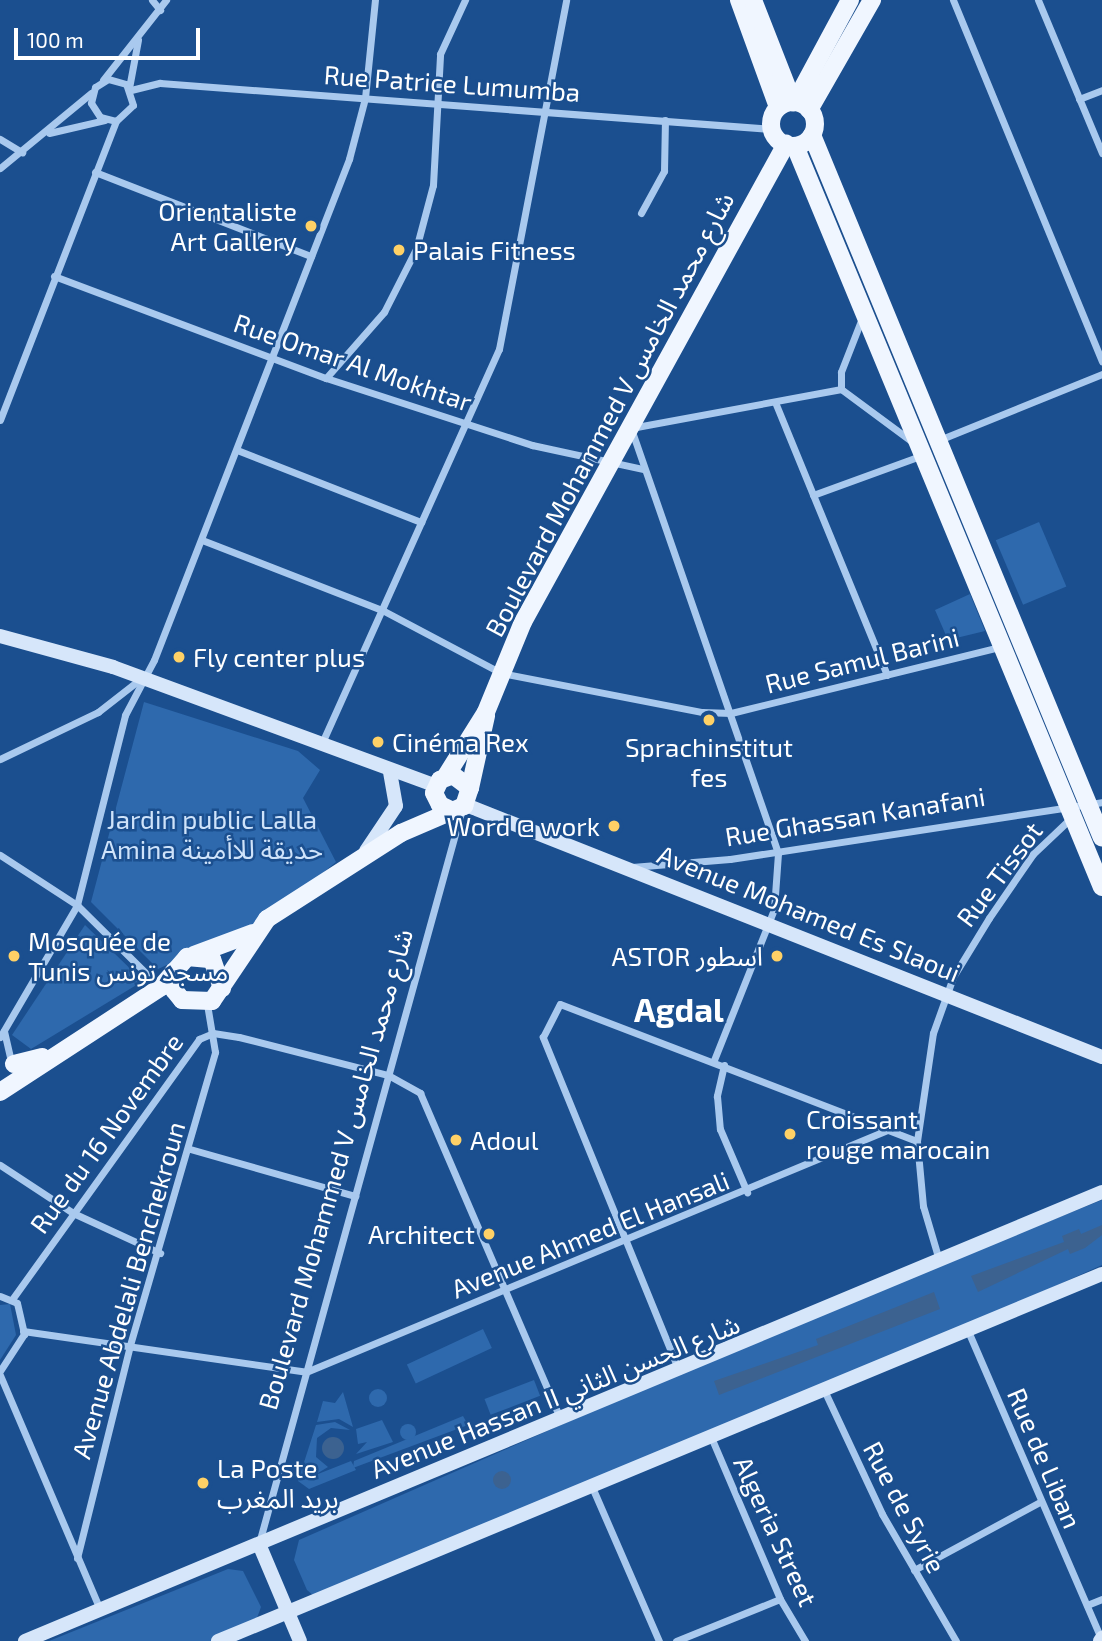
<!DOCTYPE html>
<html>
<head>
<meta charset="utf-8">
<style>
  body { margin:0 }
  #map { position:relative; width:1102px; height:1641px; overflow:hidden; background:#1b4f8f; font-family:"Exo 2","Noto Sans Arabic",sans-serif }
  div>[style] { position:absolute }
  .green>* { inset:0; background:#2e69ad; transform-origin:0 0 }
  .round { border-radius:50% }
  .water>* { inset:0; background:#3c6290 }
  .street>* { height:7px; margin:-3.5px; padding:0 3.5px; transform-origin:3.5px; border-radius:3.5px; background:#a9c9ee }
  .secondary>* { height:14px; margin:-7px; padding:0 7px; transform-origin:7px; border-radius:7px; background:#d6e6fa }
  .primary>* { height:18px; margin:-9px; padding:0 9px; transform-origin:9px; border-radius:9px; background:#f0f6ff }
  .primary>.ring { margin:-9px; padding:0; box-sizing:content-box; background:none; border:18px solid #f0f6ff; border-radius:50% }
  .dots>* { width:19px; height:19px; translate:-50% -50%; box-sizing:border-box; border:4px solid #1b4f8f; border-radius:50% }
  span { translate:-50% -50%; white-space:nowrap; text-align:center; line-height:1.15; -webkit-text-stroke:5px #1b4f8f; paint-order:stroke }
  .street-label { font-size:26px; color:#fff }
  .poi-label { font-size:26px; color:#fff }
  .right { translate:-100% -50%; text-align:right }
  .left { translate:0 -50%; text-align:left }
  .park-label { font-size:26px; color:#cfe3fa }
  .district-label { font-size:33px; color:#fff; font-weight:700 }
  .scale { position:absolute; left:14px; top:28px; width:186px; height:32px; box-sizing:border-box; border:4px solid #fff; border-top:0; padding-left:9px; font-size:21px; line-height:24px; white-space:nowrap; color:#fff; -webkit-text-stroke:5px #1b4f8f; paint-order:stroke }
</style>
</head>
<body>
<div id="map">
  <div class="green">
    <i style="left:1039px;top:522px;width:70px;height:47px;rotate:67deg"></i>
    <i style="clip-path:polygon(970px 594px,985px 631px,948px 640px,935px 610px)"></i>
    <i style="clip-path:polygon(144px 702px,298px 751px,320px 770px,303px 798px,336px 862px,267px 919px,158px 969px,91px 902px)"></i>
    <i style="clip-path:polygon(85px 925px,143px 981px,31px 1049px,12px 1035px)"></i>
    <i style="clip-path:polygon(1102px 1200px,1102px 1265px,802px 1400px,314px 1596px,307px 1590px,294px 1560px,299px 1540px,771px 1333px)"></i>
    <i style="clip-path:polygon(10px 1304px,16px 1335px,0 1360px,0 1305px)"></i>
    <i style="left:483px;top:1329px;width:21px;height:84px;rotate:65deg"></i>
    <i style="left:534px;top:1380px;width:17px;height:53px;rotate:69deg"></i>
    <i class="round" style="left:369px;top:1389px;width:18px;height:18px"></i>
    <i style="clip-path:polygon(343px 1392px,353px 1427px,339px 1419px,317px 1422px,323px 1401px,335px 1403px)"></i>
    <i style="clip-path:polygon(463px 1416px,468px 1425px,353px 1468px,354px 1461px)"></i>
    <i style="clip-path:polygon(382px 1420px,393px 1442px,356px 1454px,367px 1442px,358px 1444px,356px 1429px)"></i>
    <i style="clip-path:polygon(335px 1422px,350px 1430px,331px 1428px,317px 1438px,316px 1457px,328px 1467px,313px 1476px,351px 1461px,356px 1470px,309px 1489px,298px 1481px,316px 1425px)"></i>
    <i class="round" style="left:400px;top:1424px;width:16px;height:16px"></i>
    <i style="clip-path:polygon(228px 1569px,243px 1571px,261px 1607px,257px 1618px,211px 1641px,49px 1641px)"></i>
  </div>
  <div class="water">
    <i style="clip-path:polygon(1102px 1225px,1102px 1235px,1085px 1248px,1070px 1254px,1068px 1249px,978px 1292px,971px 1276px,1064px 1242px,1062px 1236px,1079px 1229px,1081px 1234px)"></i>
    <i style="clip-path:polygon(934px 1292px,940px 1309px,719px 1395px,714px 1381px,818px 1345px,816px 1339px)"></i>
    <i class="round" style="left:322px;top:1437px;width:22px;height:22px"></i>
    <i class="round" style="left:493px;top:1471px;width:18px;height:18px"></i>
  </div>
  <div class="street">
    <i style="left:152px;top:0;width:13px;rotate:51deg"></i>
    <i style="left:953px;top:0;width:391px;rotate:67.6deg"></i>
    <i style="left:1038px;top:0;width:166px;rotate:67.3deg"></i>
    <i style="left:103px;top:80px;width:102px;rotate:-51.8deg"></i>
    <i style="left:129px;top:88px;width:49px;rotate:-79.4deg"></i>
    <i style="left:131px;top:90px;width:30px;rotate:-14deg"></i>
    <i style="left:160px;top:83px;width:614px;rotate:4.3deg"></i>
    <i style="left:1079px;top:99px;width:25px;rotate:-21deg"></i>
    <i style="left:49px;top:133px;width:57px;rotate:-13.1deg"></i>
    <i style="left:0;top:139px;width:26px;rotate:31deg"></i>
    <i style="left:0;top:168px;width:118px;rotate:-39.5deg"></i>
    <i style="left:95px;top:172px;width:232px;rotate:21.3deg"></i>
    <i style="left:641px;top:213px;width:48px;rotate:-61.3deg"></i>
    <i style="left:664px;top:171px;width:51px;rotate:-88.9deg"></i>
    <i style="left:54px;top:276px;width:290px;rotate:20.6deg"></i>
    <i style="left:326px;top:378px;width:217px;rotate:18deg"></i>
    <i style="left:532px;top:445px;width:114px;rotate:12.2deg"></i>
    <i style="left:862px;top:318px;width:58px;rotate:111.3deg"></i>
    <i style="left:841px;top:372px;width:17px;rotate:90deg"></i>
    <i style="left:841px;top:389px;width:91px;rotate:36.5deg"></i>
    <i style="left:326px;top:378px;width:88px;rotate:-48.7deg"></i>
    <i style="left:384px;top:312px;width:71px;rotate:-63.1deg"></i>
    <i style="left:416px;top:249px;width:66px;rotate:-75.1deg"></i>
    <i style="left:433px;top:185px;width:131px;rotate:-86.9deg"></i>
    <i style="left:440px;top:54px;width:60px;rotate:-65.2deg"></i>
    <i style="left:775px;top:402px;width:295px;rotate:67.7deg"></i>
    <i style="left:0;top:420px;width:321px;rotate:-68.8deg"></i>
    <i style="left:116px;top:121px;width:23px;rotate:-43deg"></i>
    <i style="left:133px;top:105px;width:22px;rotate:-108deg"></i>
    <i style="left:126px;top:84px;width:19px;rotate:-164deg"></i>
    <i style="left:108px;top:79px;width:15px;rotate:148deg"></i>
    <i style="left:95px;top:87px;width:16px;rotate:104deg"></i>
    <i style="left:91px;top:103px;width:17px;rotate:57deg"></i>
    <i style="left:100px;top:117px;width:16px;rotate:14deg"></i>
    <i style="left:939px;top:440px;width:176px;rotate:-22deg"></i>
    <i style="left:237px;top:450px;width:198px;rotate:21.4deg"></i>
    <i style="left:813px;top:495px;width:117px;rotate:-20deg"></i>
    <i style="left:202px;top:540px;width:195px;rotate:21.3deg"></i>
    <i style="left:384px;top:611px;width:132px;rotate:27.9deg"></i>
    <i style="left:501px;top:673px;width:205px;rotate:11deg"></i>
    <i style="left:702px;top:712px;width:29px;rotate:2deg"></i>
    <i style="left:731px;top:713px;width:277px;rotate:-13.8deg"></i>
    <i style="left:321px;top:745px;width:434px;rotate:-65.8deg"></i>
    <i style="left:499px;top:349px;width:355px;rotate:-79.1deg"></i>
    <i style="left:0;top:759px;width:109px;rotate:-25.6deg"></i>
    <i style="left:98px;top:712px;width:52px;rotate:-38deg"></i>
    <i style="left:0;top:855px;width:92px;rotate:33deg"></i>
    <i style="left:77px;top:905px;width:117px;rotate:44.7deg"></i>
    <i style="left:632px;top:867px;width:98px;rotate:-4.7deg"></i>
    <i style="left:730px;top:859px;width:376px;rotate:-8.7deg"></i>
    <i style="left:4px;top:1031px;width:32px;rotate:77deg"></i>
    <i style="left:0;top:1037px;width:153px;rotate:-59.7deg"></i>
    <i style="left:77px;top:905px;width:196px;rotate:-75.8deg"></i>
    <i style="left:125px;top:715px;width:62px;rotate:-62.2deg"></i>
    <i style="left:154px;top:660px;width:538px;rotate:-68.73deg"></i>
    <i style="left:349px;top:159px;width:63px;rotate:-75.3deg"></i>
    <i style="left:365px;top:98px;width:99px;rotate:-84.2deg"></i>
    <i style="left:714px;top:1060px;width:162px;rotate:-68.3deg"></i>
    <i style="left:774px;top:909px;width:56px;rotate:-85.9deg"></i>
    <i style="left:778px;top:853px;width:450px;rotate:-109.1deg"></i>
    <i style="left:631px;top:428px;width:214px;rotate:-10.5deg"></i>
    <i style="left:724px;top:1065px;width:32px;rotate:103deg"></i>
    <i style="left:717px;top:1096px;width:33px;rotate:85deg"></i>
    <i style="left:720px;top:1129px;width:69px;rotate:66.8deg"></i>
    <i style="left:190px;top:1149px;width:172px;rotate:15.9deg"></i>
    <i style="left:0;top:1165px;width:87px;rotate:33.3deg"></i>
    <i style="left:73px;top:1213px;width:96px;rotate:24.7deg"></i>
    <i style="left:939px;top:1260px;width:56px;rotate:-106.5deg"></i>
    <i style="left:923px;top:1206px;width:65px;rotate:-95.3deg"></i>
    <i style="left:917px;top:1141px;width:109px;rotate:-81.6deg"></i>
    <i style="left:933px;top:1033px;width:59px;rotate:-70.3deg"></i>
    <i style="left:953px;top:977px;width:69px;rotate:-58.6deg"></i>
    <i style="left:989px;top:918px;width:78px;rotate:-55.5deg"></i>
    <i style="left:1033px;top:854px;width:55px;rotate:-43.5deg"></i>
    <i style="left:0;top:1296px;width:18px;rotate:22deg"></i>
    <i style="left:17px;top:1303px;width:32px;rotate:77deg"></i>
    <i style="left:24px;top:1334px;width:44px;rotate:123deg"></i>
    <i style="left:13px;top:1298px;width:319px;rotate:-54.3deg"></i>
    <i style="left:199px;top:1039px;width:15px;rotate:-23deg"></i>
    <i style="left:213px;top:1033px;width:26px;rotate:9deg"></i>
    <i style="left:239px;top:1037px;width:154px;rotate:14.3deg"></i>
    <i style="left:388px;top:1075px;width:37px;rotate:29deg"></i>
    <i style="left:420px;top:1093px;width:356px;rotate:66.7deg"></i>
    <i style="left:23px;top:1331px;width:286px;rotate:8.2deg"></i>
    <i style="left:968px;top:1331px;width:337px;rotate:66.6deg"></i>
    <i style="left:679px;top:1371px;width:361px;rotate:-112.2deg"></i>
    <i style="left:543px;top:1037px;width:37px;rotate:-63deg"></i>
    <i style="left:560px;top:1004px;width:382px;rotate:21deg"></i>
    <i style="left:306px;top:1372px;width:629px;rotate:-22.61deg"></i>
    <i style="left:0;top:1375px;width:254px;rotate:66.9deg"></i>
    <i style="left:824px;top:1390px;width:137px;rotate:64.9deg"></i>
    <i style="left:882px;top:1514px;width:147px;rotate:59.8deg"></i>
    <i style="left:711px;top:1437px;width:176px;rotate:66.9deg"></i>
    <i style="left:780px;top:1599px;width:49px;rotate:59.2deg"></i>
    <i style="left:592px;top:1487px;width:168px;rotate:66.5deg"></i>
    <i style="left:259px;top:1543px;width:762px;rotate:-74.54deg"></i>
    <i style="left:77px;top:1558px;width:219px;rotate:-76deg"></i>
    <i style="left:130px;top:1345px;width:305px;rotate:-73.8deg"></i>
    <i style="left:215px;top:1052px;width:49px;rotate:-99.5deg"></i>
    <i style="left:914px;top:1570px;width:143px;rotate:-28.4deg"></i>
    <i style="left:1087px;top:1605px;width:16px;rotate:-22deg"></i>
    <i style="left:676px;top:1641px;width:112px;rotate:-22deg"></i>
  </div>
  <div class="secondary">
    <i style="left:0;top:636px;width:117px;rotate:15.3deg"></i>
    <i style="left:113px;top:667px;width:344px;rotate:20.2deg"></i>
    <i style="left:466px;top:805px;width:684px;rotate:21.61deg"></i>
    <i style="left:366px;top:851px;width:54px;rotate:-56.3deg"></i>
    <i style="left:396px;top:806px;width:34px;rotate:-100deg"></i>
    <i style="left:259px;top:1544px;width:105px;rotate:67.1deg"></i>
    <i style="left:25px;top:1641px;width:1167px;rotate:-22.63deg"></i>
    <i style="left:218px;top:1641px;width:957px;rotate:-22.55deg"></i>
    <i style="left:1100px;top:1641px;width:4px;rotate:-56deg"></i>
  </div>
  <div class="primary">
    <i style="left:739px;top:0;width:114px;rotate:70deg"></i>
    <i style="left:753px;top:0;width:110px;rotate:68.6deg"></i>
    <i style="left:795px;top:102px;width:116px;rotate:-61.7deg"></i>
    <i class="ring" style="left:771px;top:102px;width:26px;height:26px"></i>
    <i style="left:809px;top:110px;width:127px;rotate:-60.2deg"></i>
    <i style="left:812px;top:135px;width:760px;rotate:67.58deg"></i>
    <i style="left:795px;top:146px;width:802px;rotate:67.5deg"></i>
    <i style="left:446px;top:776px;width:75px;rotate:-58deg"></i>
    <i style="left:486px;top:712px;width:97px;rotate:-67.7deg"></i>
    <i style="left:523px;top:622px;width:546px;rotate:-61.18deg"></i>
    <i style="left:470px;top:788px;width:74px;rotate:-77.5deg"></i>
    <i style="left:194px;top:955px;width:63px;rotate:-20.4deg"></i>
    <i style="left:174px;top:971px;width:19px;rotate:90deg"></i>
    <i style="left:174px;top:990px;width:13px;rotate:51deg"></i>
    <i style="left:182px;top:1000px;width:30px;rotate:2deg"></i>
    <i style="left:212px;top:1001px;width:99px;rotate:-56.1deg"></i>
    <i style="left:267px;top:919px;width:159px;rotate:-32.7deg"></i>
    <i style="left:401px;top:833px;width:69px;rotate:-23.2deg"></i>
    <i style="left:464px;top:806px;width:19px;rotate:-72deg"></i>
    <i style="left:470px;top:788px;width:21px;rotate:-143deg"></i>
    <i style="left:453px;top:775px;width:14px;rotate:159deg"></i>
    <i style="left:440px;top:780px;width:14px;rotate:115deg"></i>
    <i style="left:434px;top:793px;width:13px;rotate:63deg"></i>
    <i style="left:440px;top:805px;width:14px;rotate:25deg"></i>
    <i style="left:14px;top:1064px;width:29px;rotate:-14deg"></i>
    <i style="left:0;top:1092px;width:192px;rotate:-33.1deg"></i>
    <i style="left:161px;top:987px;width:40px;rotate:-49deg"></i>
    <i style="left:187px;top:957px;width:25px;rotate:5deg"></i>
    <i style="left:212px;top:959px;width:31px;rotate:71deg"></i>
  </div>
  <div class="dots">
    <i style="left:311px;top:226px;background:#ffd166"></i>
    <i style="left:399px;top:250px;background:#ffd166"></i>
    <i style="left:179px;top:657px;background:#ffd166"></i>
    <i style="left:709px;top:720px;background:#ffd166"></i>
    <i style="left:378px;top:742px;background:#ffd166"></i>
    <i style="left:614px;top:826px;background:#ffd166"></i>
    <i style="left:14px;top:956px;background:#ffd166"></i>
    <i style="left:777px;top:956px;background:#ffd166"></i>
    <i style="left:790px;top:1134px;background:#ffd166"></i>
    <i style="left:456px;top:1140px;background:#ffd166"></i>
    <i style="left:489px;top:1234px;background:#ffd166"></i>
    <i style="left:203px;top:1483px;background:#ffd166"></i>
  </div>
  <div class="street-label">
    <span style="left:452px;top:83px;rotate:4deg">Rue Patrice Lumumba</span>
    <span style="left:353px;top:362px;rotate:19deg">Rue Omar Al Mokhtar</span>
    <span style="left:609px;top:414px;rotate:-62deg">Boulevard Mohammed V شارع محمد الخامس</span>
    <span style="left:862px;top:660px;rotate:-14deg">Rue Samul Barini</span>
    <span style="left:855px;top:816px;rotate:-9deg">Rue Ghassan Kanafani</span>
    <span style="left:999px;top:874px;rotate:-53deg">Rue Tissot</span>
    <span style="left:809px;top:913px;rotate:22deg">Avenue Mohamed Es Slaoui</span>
    <span style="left:106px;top:1133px;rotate:-54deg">Rue du 16 Novembre</span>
    <span style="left:335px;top:1169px;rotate:-74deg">Boulevard Mohammed V شارع محمد الخامس</span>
    <span style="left:590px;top:1234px;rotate:-22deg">Avenue Ahmed El Hansali</span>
    <span style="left:128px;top:1290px;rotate:-74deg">Avenue Abdelali Benchekroun</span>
    <span style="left:555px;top:1396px;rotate:-22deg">Avenue Hassan II شارع الحسن الثاني</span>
    <span style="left:1045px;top:1458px;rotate:67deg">Rue de Liban</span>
    <span style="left:905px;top:1507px;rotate:62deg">Rue de Syrie</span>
    <span style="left:776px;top:1531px;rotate:65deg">Algeria Street</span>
  </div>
  <div class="poi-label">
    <span class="right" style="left:297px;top:226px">Orientaliste<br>Art Gallery</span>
    <span class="left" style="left:413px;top:250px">Palais Fitness</span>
    <span class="left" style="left:193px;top:657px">Fly center plus</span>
    <span class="left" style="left:392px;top:742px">Cinéma Rex</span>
    <span style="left:709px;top:762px">Sprachinstitut<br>fes</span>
    <span class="right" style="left:600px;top:826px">Word @ work</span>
    <span class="left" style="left:28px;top:956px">Mosquée de<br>Tunis مسجد تونس</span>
    <span class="right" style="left:763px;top:956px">ASTOR اسطور</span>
    <span class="left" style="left:806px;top:1134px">Croissant<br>rouge marocain</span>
    <span class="left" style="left:470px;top:1140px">Adoul</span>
    <span class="right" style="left:475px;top:1234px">Architect</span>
    <span class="left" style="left:217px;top:1483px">La Poste<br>بريد المغرب</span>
  </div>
  <div class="park-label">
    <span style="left:212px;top:834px">Jardin public Lalla<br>Amina حديقة للاأمينة</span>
  </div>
  <div class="district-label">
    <span style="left:679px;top:1010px">Agdal</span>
  </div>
  <div class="scale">100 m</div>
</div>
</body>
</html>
